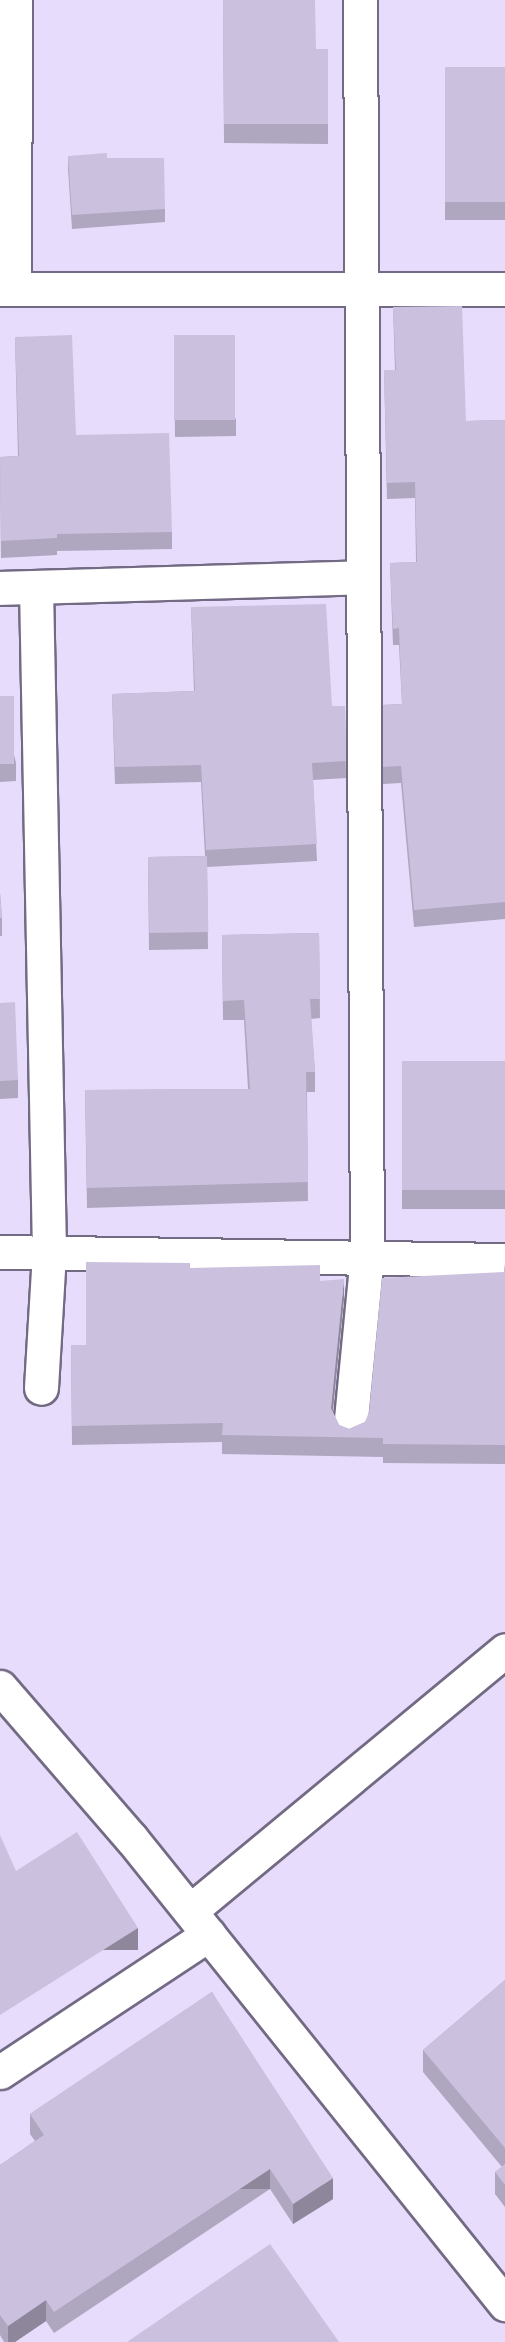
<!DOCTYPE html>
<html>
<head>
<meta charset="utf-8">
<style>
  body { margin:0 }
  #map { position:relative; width:505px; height:2342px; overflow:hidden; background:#e7dcfb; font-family:Quicksand,sans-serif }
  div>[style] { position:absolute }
  .roads { filter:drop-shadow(2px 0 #736a84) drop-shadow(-2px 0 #736a84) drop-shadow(0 2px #736a84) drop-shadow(0 -2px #736a84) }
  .minor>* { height:33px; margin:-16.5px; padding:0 16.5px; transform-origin:16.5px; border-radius:16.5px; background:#fff }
  .wall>* { inset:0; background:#afa6c0; transform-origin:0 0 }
  .shaded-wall>* { inset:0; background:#8e879c; transform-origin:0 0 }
  .building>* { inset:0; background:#cbc1df; transform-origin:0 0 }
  span { translate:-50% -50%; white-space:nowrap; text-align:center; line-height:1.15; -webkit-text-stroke:4.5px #fff; paint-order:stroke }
</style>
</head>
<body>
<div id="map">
  <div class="roads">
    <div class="minor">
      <i style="left:0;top:289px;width:505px"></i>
      <i style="left:14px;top:289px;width:289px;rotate:-89.8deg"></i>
      <i style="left:36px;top:587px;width:666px;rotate:88.88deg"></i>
      <i style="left:49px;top:1253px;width:135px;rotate:93.4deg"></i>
      <i style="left:0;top:588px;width:363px;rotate:-1.7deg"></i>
      <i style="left:0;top:1252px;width:505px;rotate:0.91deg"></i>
      <i style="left:350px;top:1429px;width:173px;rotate:-84.4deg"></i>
      <i style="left:367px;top:1257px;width:1257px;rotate:-90.32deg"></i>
      <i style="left:0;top:1687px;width:200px;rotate:49.1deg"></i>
      <i style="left:131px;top:1838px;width:598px;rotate:51.25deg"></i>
      <i style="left:190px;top:1911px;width:409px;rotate:-39.6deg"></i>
      <i style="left:0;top:2072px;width:250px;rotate:-33.4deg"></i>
    </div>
  </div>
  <div class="wall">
    <i style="clip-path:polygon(223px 0,316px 49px,328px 49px,328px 144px,224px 143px)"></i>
    <i style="left:505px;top:67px;width:153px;height:60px;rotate:90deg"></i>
    <i style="clip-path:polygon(68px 156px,107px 158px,165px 209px,165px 222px,72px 229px,68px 169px)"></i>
    <i style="clip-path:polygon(393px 307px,466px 421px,505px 420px,505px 919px,414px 927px,401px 783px,383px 784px,383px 705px,402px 704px,399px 645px,393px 645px,390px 563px,416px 562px,415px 498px,387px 499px,384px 370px,395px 370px)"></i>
    <i style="clip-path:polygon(174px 335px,236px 419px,236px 436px,175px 437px)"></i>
    <i style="clip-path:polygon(15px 337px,76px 435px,172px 532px,172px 549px,57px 551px,57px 555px,1px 558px,0 457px,18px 456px)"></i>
    <i style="clip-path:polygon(191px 607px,332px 706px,345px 706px,346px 778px,313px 780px,317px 861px,207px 867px,208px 949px,149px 950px,148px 857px,205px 856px,201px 782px,115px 784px,112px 694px,194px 691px)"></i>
    <i style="clip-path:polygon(0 696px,16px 763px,16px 781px,0 782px)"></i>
    <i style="clip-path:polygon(0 893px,2px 918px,2px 936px,0 936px)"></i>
    <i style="clip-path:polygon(319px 933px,320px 1018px,311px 1019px,315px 1072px,315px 1092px,307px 1092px,308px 1201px,87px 1208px,85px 1090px,248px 1089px,244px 1020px,223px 1020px,222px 935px)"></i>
    <i style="clip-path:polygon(0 1003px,18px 1080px,18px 1098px,0 1099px)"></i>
    <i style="left:505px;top:1061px;width:148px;height:103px;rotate:90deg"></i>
    <i style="clip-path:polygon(505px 1264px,505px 1464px,383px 1463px,383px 1457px,222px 1454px,222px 1442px,72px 1445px,71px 1345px,86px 1345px,190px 1268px,320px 1281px,344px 1298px,333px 1412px,339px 1425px,349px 1429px,365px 1422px,504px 1272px)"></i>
    <i style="clip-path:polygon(505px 1980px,505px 2207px,495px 2194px,495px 2172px,502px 2167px,423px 2072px,423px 2050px)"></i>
    <i style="clip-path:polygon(212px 1992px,333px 2199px,293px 2224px,270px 2189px,54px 2333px,46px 2321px,15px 2342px,4px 2342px,0 2335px,0 2165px,35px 2141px,30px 2134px,30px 2114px)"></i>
  </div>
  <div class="shaded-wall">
    <i style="clip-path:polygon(344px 1279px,344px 1298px,331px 1427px,331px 1408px)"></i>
    <i style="left:138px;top:1928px;width:22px;height:163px;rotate:90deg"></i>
    <i style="left:270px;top:2169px;width:20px;height:259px;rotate:90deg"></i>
    <i style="clip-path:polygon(333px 2178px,333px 2199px,293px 2224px,293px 2204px)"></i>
    <i style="clip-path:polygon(46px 2300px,46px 2321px,15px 2342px,8px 2342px,8px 2326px)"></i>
  </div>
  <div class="building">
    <i style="clip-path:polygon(223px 0,315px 0,316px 49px,328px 49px,328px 124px,224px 124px)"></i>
    <i style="left:505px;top:67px;width:135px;height:60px;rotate:90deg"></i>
    <i style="clip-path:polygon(107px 153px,107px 158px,164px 158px,165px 209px,72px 215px,68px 156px)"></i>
    <i style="clip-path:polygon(462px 306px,466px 421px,505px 420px,505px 902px,414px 910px,401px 766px,383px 767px,383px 705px,402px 704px,399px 628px,393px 629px,390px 563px,417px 562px,415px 482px,387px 483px,384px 370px,396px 370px,393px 307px)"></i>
    <i style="clip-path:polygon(72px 335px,76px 435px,169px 433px,172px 532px,57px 534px,57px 538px,1px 541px,0 457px,19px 456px,15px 337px)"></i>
    <i style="left:174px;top:335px;width:61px;height:85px"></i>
    <i style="clip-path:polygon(326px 604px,332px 706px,345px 706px,346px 761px,312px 763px,317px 844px,206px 850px,201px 765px,115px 767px,112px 694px,195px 691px,191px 607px)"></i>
    <i style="left:0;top:696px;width:14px;height:68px"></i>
    <i style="left:207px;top:856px;width:76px;height:59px;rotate:89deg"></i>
    <i style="clip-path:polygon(0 893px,2px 918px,0 918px)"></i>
    <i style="clip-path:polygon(319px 933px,320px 999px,310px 999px,315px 1072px,306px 1072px,308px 1182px,87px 1188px,85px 1090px,250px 1089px,244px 1000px,223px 1001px,222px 935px)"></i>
    <i style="clip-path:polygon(15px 1002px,18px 1080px,0 1081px,0 1003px)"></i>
    <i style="left:505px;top:1061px;width:129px;height:103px;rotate:90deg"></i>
    <i style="clip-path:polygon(86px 1262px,190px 1263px,190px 1268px,320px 1265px,320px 1281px,344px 1279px,331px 1408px,339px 1425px,349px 1429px,365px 1422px,369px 1412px,382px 1278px,504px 1272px,505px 1264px,505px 1445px,383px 1444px,383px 1438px,222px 1435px,223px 1423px,72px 1426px,71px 1345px,86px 1345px)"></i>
    <i style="clip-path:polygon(77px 1832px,138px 1928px,0 2015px,0 1835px,16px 1871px)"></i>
    <i style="clip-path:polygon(505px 1980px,505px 2148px,423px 2050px)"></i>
    <i style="clip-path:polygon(212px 1992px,333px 2178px,293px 2204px,270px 2169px,54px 2312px,46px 2300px,8px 2326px,0 2315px,0 2165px,44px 2135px,30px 2114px)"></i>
    <i style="clip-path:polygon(505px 2164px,505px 2185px,495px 2172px)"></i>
    <i style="clip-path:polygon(270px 2244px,339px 2342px,127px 2342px)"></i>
  </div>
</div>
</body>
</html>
